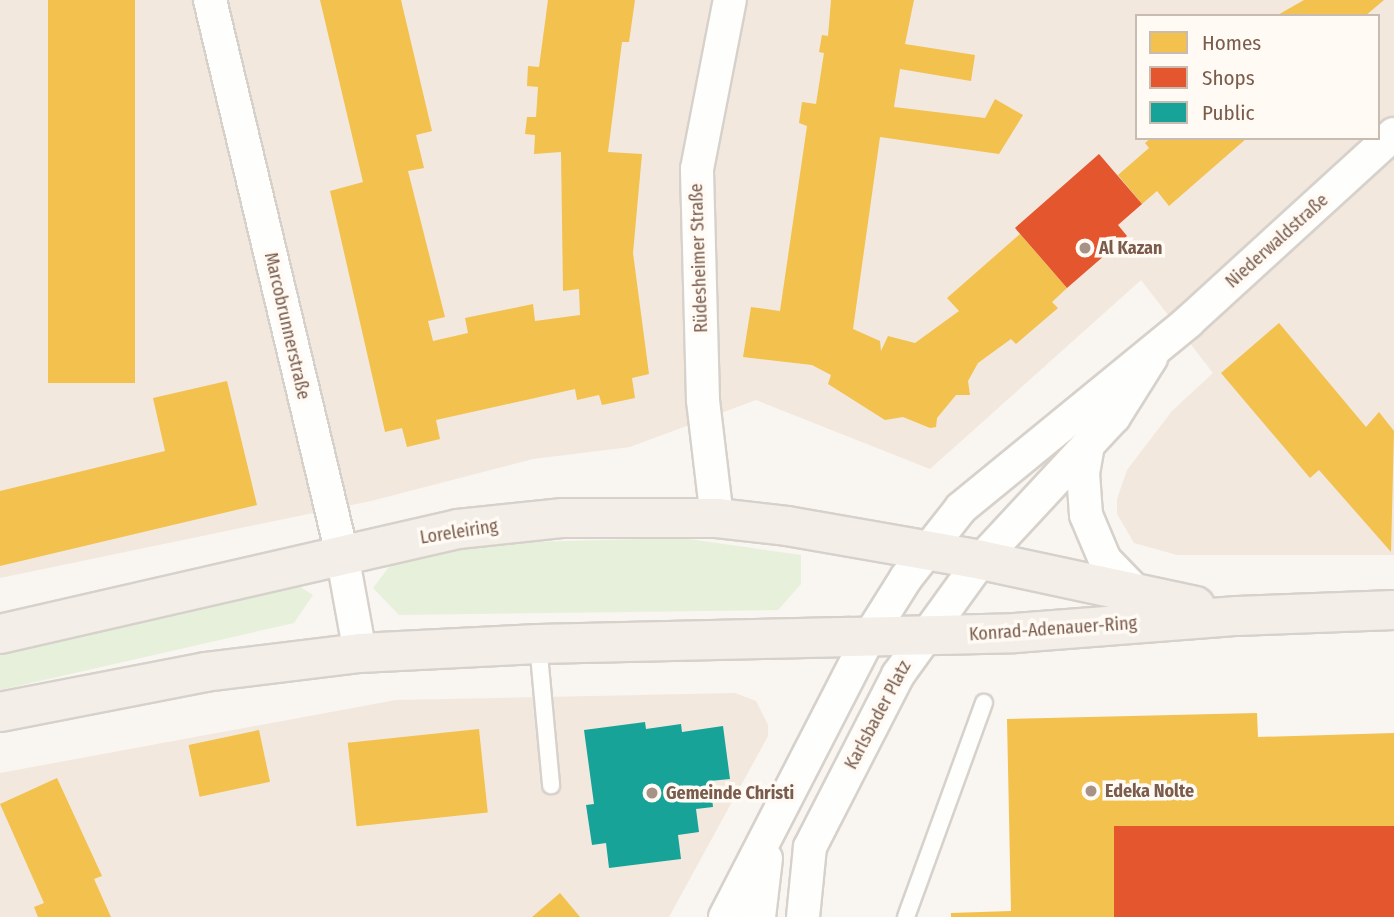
<!DOCTYPE html>
<html>
<head>
<meta charset="utf-8">
<style>
  body { margin:0 }
  #map { position:relative; width:1394px; height:917px; overflow:hidden; background:#f9f5f0; font-family:"Fira Sans Condensed",sans-serif }
  div>[style] { position:absolute }
  .residential>* { inset:0; background:#f2e8de }
  .green>* { inset:0; background:#e7f0db }
  .homes>* { inset:0; background:#f2c14e; transform-origin:0 0 }
  .shops>* { inset:0; background:#e4572e; transform-origin:0 0 }
  .public>* { inset:0; background:#17a398 }
  .roads { filter:drop-shadow(2px 0 #d7d1cb) drop-shadow(-2px 0 #d7d1cb) drop-shadow(0 2px #d7d1cb) drop-shadow(0 -2px #d7d1cb) }
  .service>* { height:16px; margin:-8px; padding:0 8px; transform-origin:8px; border-radius:8px; background:#fefefd }
  .minor>* { height:32px; margin:-16px; padding:0 16px; transform-origin:16px; border-radius:16px; background:#fefefd }
  .primary>* { height:38px; margin:-19px; padding:0 19px; transform-origin:19px; border-radius:19px; background:#f3eee8 }
  .dots>* { width:19px; height:19px; translate:-50% -50%; box-sizing:border-box; border:4px solid #fffaf3; border-radius:50% }
  span { translate:-50% -50%; white-space:nowrap; text-align:center; line-height:1.15; -webkit-text-stroke:7px #fffaf3; paint-order:stroke }
  .street-label { font-size:18px; color:#7a5c4d }
  .poi-label { font-size:18px; color:#7a5c4d; font-weight:700 }
  .left { translate:0 -50%; text-align:left }
  .legend { position:absolute; left:1135px; top:14px; width:245px; height:126px; box-sizing:border-box; background:#fffaf3; border:2px solid #cabbb1; margin:0; padding:9px 12px; list-style:none; font-size:21px; color:#7a5c4d }
  .legend li { display:flex; align-items:center; gap:14px; height:35px }
  .legend b { width:35px; border:2px solid #cabbb1 }
</style>
</head>
<body>
<div id="map">
  <div class="residential">
    <i style="clip-path:polygon(evenodd,0 0,1394px 0,1394px 555px,1177px 555px,1134px 543px,1117px 514px,1117px 499px,1127px 470px,1172px 411px,1213px 373px,1141px 280px,930px 469px,756px 400px,630px 447px,533px 459px,371px 501px,0 578px,0 0,1137px 16px,1378px 16px,1378px 138px,1137px 138px,1137px 16px)"></i>
    <i style="clip-path:polygon(735px 693px,756px 701px,768px 725px,768px 736px,669px 917px,0 917px,0 773px,396px 700px)"></i>
  </div>
  <div class="green">
    <i style="clip-path:polygon(682px 538px,801px 555px,801px 584px,778px 610px,399px 615px,373px 588px,398px 555px,529px 542px)"></i>
    <i style="clip-path:polygon(288px 579px,313px 595px,294px 623px,0 690px,0 646px)"></i>
  </div>
  <div class="homes">
    <i style="left:48px;top:0;width:87px;height:383px"></i>
    <i style="clip-path:polygon(320px 0,401px 0,432px 131px,416px 135px,424px 168px,408px 171px,445px 317px,428px 321px,433px 341px,468px 333px,465px 318px,533px 304px,535px 321px,580px 315px,579px 289px,563px 291px,561px 152px,534px 154px,535px 135px,525px 134px,527px 117px,536px 117px,538px 87px,527px 86px,528px 66px,539px 67px,548px 0,635px 0,629px 42px,622px 42px,608px 152px,642px 154px,633px 253px,649px 374px,632px 378px,635px 398px,602px 405px,599px 395px,577px 400px,575px 389px,436px 420px,440px 439px,407px 447px,402px 428px,385px 432px,330px 191px,363px 182px)"></i>
    <i style="clip-path:polygon(831px 0,914px 0,905px 44px,975px 55px,971px 81px,900px 69px,894px 107px,985px 118px,995px 99px,1023px 115px,999px 154px,880px 137px,853px 329px,880px 341px,881px 351px,888px 336px,915px 343px,959px 311px,947px 298px,1020px 234px,1067px 288px,1052px 302px,1058px 308px,1016px 344px,1011px 339px,978px 363px,968px 381px,970px 395px,956px 395px,937px 418px,936px 427px,930px 428px,903px 417px,885px 420px,828px 384px,831px 375px,812px 365px,743px 357px,751px 307px,780px 311px,807px 126px,799px 123px,802px 102px,816px 104px,824px 53px,819px 52px,822px 35px,828px 36px)"></i>
    <i style="clip-path:polygon(1304px 0,1384px 0,1365px 16px,1276px 16px)"></i>
    <i style="clip-path:polygon(1151px 138px,1247px 138px,1169px 206px,1157px 191px,1142px 204px,1118px 175px,1149px 148px,1145px 143px)"></i>
    <i style="clip-path:polygon(1279px 323px,1366px 427px,1379px 412px,1394px 431px,1391px 552px,1319px 470px,1310px 478px,1221px 373px)"></i>
    <i style="clip-path:polygon(227px 381px,257px 505px,0 566px,0 491px,165px 451px,153px 398px)"></i>
    <i style="clip-path:polygon(1257px 713px,1258px 737px,1394px 733px,1394px 826px,1114px 836px,1117px 917px,951px 917px,951px 913px,1011px 911px,1007px 719px)"></i>
    <i style="left:479px;top:729px;width:84px;height:132px;rotate:84deg"></i>
    <i style="left:259px;top:730px;width:53px;height:72px;rotate:78deg"></i>
    <i style="clip-path:polygon(57px 778px,102px 876px,94px 879px,111px 917px,38px 917px,34px 907px,44px 903px,0 804px)"></i>
    <i style="clip-path:polygon(560px 893px,580px 917px,532px 917px)"></i>
  </div>
  <div class="shops">
    <i style="clip-path:polygon(1099px 154px,1142px 204px,1118px 225px,1127px 236px,1067px 288px,1015px 228px)"></i>
    <i style="left:1394px;top:826px;width:91px;height:280px;rotate:90deg"></i>
  </div>
  <div class="public">
    <i style="clip-path:polygon(645px 722px,646px 729px,681px 724px,682px 732px,723px 726px,730px 779px,710px 781px,713px 807px,696px 809px,699px 832px,678px 835px,681px 859px,609px 868px,606px 843px,592px 845px,586px 805px,594px 804px,584px 730px)"></i>
  </div>
  <div class="roads">
    <div class="service">
      <i style="left:538px;top:644px;width:142px;rotate:84.7deg"></i>
      <i style="left:906px;top:917px;width:228px;rotate:-70deg"></i>
    </div>
    <div class="minor">
      <i style="left:210px;top:0;width:570px;rotate:76.6deg"></i>
      <i style="left:342px;top:554px;width:101px;rotate:79.7deg"></i>
      <i style="left:1088px;top:445px;width:28px;rotate:100deg"></i>
      <i style="left:1083px;top:473px;width:42px;rotate:85.9deg"></i>
      <i style="left:1086px;top:515px;width:49px;rotate:67.1deg"></i>
      <i style="left:1105px;top:560px;width:47px;rotate:45.9deg"></i>
      <i style="left:717px;top:518px;width:119px;rotate:-96.8deg"></i>
      <i style="left:703px;top:400px;width:231px;rotate:-91.5deg"></i>
      <i style="left:697px;top:169px;width:172px;rotate:-79deg"></i>
      <i style="left:725px;top:917px;width:315px;rotate:-62.8deg"></i>
      <i style="left:869px;top:637px;width:70px;rotate:-57.9deg"></i>
      <i style="left:906px;top:578px;width:89px;rotate:-51.8deg"></i>
      <i style="left:961px;top:508px;width:293px;rotate:-39.3deg"></i>
      <i style="left:1188px;top:322px;width:279px;rotate:-42.4deg"></i>
      <i style="left:759px;top:917px;width:59px;rotate:-83.2deg"></i>
      <i style="left:803px;top:917px;width:70px;rotate:-84.3deg"></i>
      <i style="left:810px;top:847px;width:193px;rotate:-62.9deg"></i>
      <i style="left:898px;top:675px;width:142px;rotate:-54.2deg"></i>
      <i style="left:981px;top:560px;width:195px;rotate:-47.1deg"></i>
      <i style="left:1114px;top:417px;width:70px;rotate:-57.9deg"></i>
    </div>
    <div class="primary">
      <i style="left:0;top:634px;width:470px;rotate:-12.9deg"></i>
      <i style="left:458px;top:529px;width:106px;rotate:-6deg"></i>
      <i style="left:563px;top:518px;width:154px"></i>
      <i style="left:717px;top:518px;width:70px;rotate:6.5deg"></i>
      <i style="left:787px;top:526px;width:197px;rotate:9.9deg"></i>
      <i style="left:981px;top:560px;width:219px;rotate:12.1deg"></i>
      <i style="left:0;top:712px;width:209px;rotate:-11deg"></i>
      <i style="left:205px;top:672px;width:156px;rotate:-7deg"></i>
      <i style="left:360px;top:653px;width:178px;rotate:-2.9deg"></i>
      <i style="left:538px;top:644px;width:477px;rotate:-1.3deg"></i>
      <i style="left:1015px;top:633px;width:223px;rotate:-4.4deg"></i>
      <i style="left:1237px;top:616px;width:157px;rotate:-2.2deg"></i>
    </div>
  </div>
  <div class="dots">
    <i style="left:1085px;top:248px;background:#a69286"></i>
    <i style="left:1091px;top:791px;background:#a69286"></i>
    <i style="left:652px;top:793px;background:#a69286"></i>
  </div>
  <div class="street-label">
    <span style="left:1277px;top:241px;rotate:-42deg">Niederwaldstraße</span>
    <span style="left:699px;top:258px;rotate:-92deg">Rüdesheimer Straße</span>
    <span style="left:287px;top:326px;rotate:77deg">Marcobrunnerstraße</span>
    <span style="left:459px;top:532px;rotate:-9deg">Loreleiring</span>
    <span style="left:1053px;top:629px;rotate:-4deg">Konrad-Adenauer-Ring</span>
    <span style="left:878px;top:715px;rotate:-62deg">Karlsbader Platz</span>
  </div>
  <div class="poi-label">
    <span class="left" style="left:1099px;top:248px">Al Kazan</span>
    <span class="left" style="left:1105px;top:791px">Edeka Nolte</span>
    <span class="left" style="left:666px;top:793px">Gemeinde Christi</span>
  </div>
  <ul class="legend">
  <li><b style="height:19px;background:#f2c14e"></b>Homes</li>
  <li><b style="height:19px;background:#e4572e"></b>Shops</li>
  <li><b style="height:19px;background:#17a398"></b>Public</li>
  </ul>
</div>
</body>
</html>
